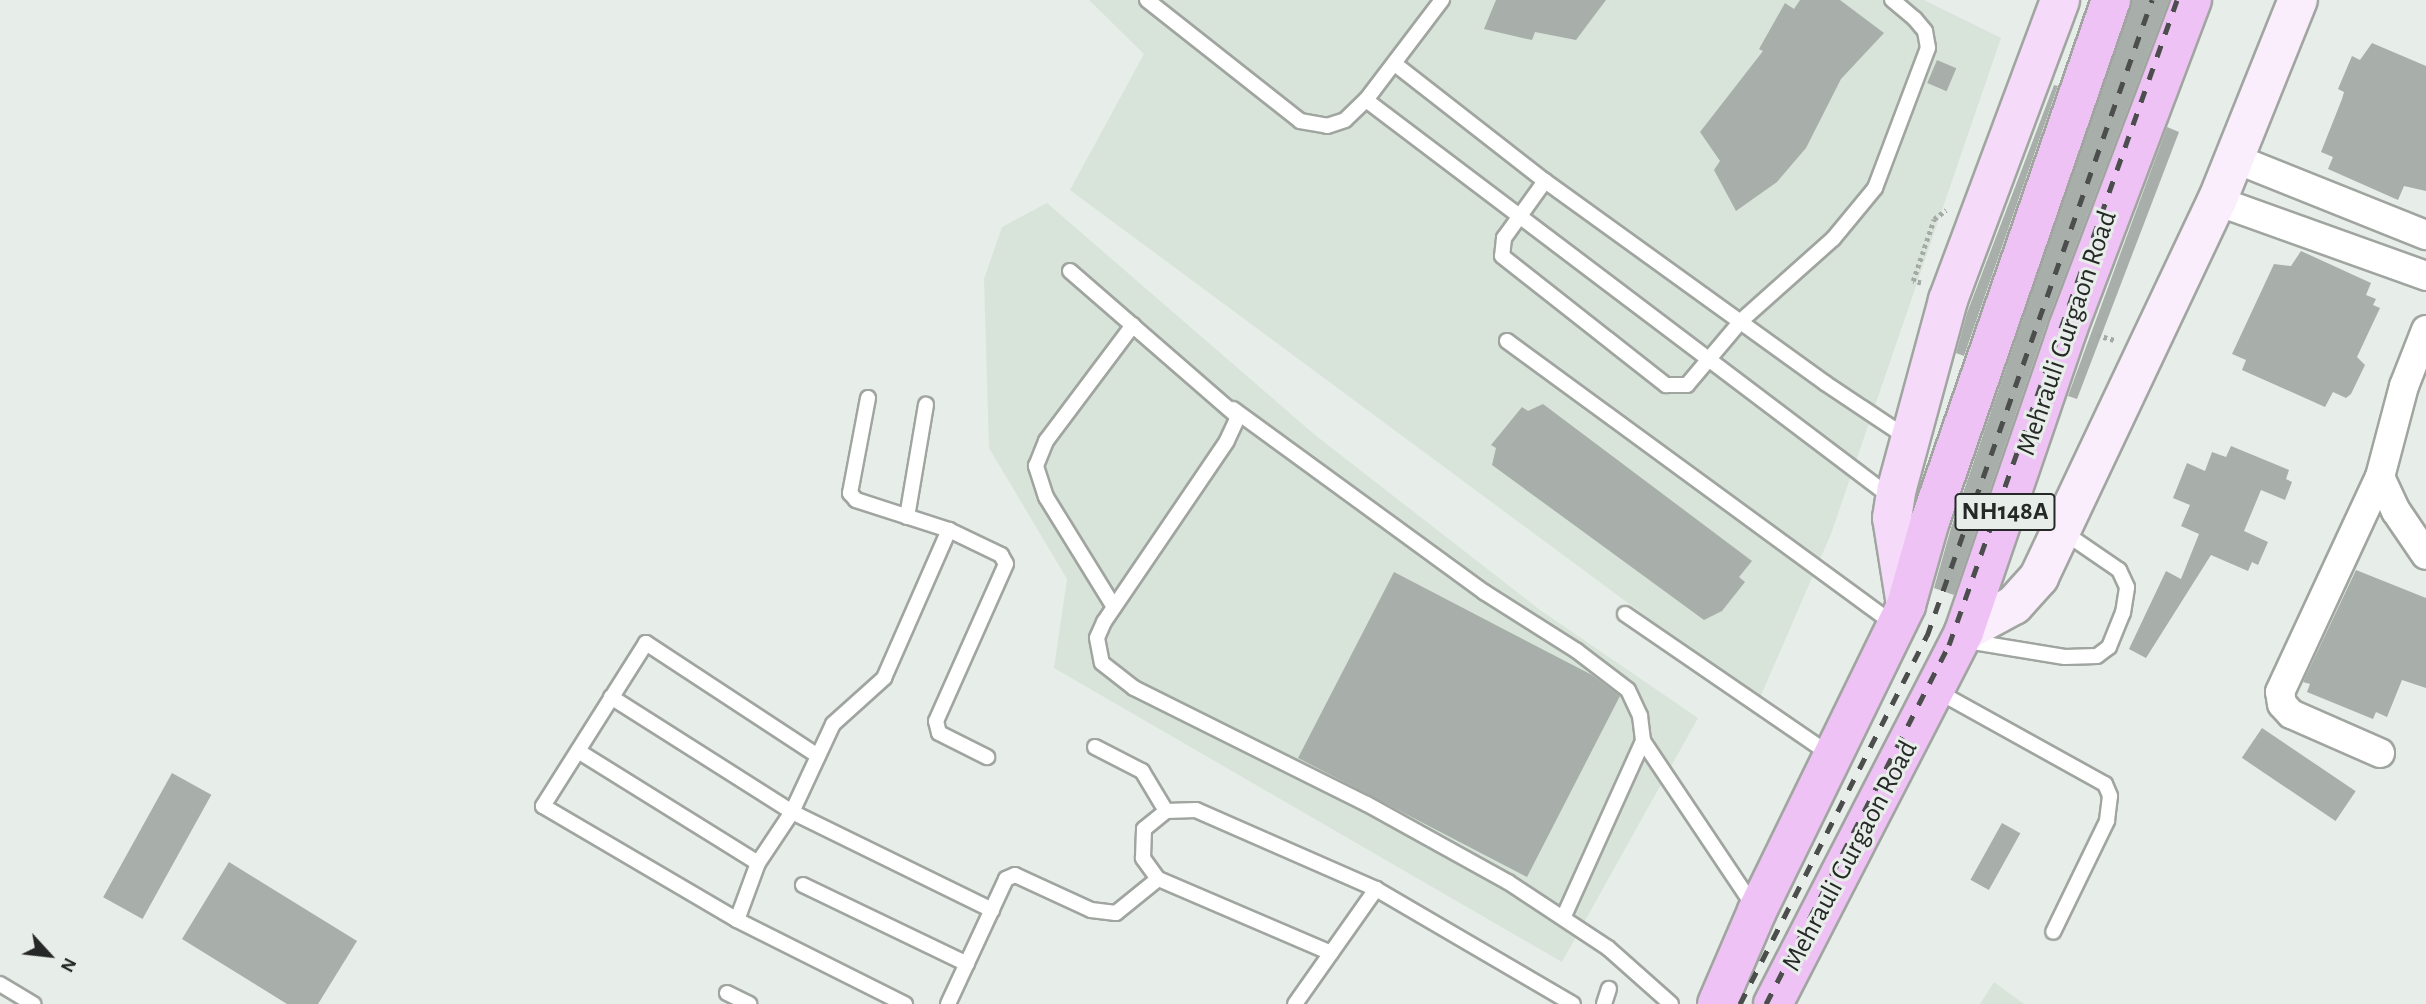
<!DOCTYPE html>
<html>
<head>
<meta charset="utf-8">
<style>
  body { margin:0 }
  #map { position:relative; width:2426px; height:1004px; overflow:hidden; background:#e7ede8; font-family:"Alegreya Sans",sans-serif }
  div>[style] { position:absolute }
  .built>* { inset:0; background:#d8e4d9 }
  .building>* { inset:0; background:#a8aea9; transform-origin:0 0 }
  .path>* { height:4.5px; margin-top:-2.25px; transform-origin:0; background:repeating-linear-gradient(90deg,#a5aaa6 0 3.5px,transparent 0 7px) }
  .roads { filter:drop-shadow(2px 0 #a0a5a0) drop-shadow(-2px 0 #a0a5a0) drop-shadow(0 2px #a0a5a0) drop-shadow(0 -2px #a0a5a0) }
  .lane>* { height:14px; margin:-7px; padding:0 7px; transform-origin:7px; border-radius:7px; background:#fff }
  .street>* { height:28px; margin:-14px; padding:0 14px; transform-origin:14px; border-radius:14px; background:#fff }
  .secondary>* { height:38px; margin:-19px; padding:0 19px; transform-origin:19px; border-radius:19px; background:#faedfc }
  .primary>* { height:38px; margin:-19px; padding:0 19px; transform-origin:19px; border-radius:19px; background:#f5dafa }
  .highway>* { height:38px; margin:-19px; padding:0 19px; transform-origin:19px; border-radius:19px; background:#efc2f6 }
  .rail>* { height:5px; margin-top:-2.5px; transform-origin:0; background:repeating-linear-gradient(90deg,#4b4e4c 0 12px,transparent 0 24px) }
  span { translate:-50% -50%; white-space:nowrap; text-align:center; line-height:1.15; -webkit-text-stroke:6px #e7ede8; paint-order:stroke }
  .shield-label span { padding:2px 5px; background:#e7ede8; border:2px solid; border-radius:5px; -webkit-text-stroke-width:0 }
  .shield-label { font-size:26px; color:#252826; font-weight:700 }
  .street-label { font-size:28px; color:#252826 }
  .north { position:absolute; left:14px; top:920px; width:70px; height:70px; -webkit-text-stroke:5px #e7ede8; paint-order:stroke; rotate:117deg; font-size:19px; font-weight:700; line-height:28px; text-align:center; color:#252826 }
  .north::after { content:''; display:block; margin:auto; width:24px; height:32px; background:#252826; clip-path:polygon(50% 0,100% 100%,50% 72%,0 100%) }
</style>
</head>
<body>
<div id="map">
  <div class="built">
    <i style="clip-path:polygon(1089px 0,1924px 0,2001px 38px,1831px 534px,1759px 700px,1070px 190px,1144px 54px)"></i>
    <i style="clip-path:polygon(1047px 203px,1315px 435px,1540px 610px,1698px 718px,1562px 962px,1054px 668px,1067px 579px,989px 448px,984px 279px,1002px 227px)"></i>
    <i style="clip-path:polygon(1994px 982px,2024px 1004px,1980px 1004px)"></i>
  </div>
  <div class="building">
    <i style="clip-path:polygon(1496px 0,1606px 0,1576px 40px,1535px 32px,1532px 40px,1484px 29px)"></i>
    <i style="clip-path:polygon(1800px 0,1840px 0,1884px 33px,1841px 79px,1806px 148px,1777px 182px,1736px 211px,1714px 170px,1720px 161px,1700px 132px,1763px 51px,1759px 49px,1785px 3px,1794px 9px)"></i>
    <i style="clip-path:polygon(2132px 0,2169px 0,2048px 320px,1954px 595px,1934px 588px,1951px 528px)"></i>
    <i style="clip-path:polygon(2372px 43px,2426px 66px,2426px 191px,2404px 186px,2398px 200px,2328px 169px,2333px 157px,2321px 152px,2342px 99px,2344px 92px,2338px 89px,2352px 56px,2360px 60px)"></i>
    <i style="left:1937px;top:60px;width:21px;height:25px;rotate:23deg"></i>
    <i style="clip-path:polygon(2054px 85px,2058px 86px,1964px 356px,1956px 353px,1967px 313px)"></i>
    <i style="clip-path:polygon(2167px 127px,2179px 132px,2077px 399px,2068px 396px)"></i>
    <i style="clip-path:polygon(2301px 251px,2371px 283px,2366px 295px,2376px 299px,2373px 305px,2380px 308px,2357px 357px,2365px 365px,2351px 394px,2346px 398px,2333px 392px,2325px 407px,2242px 370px,2246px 360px,2232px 354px,2274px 264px,2291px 266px)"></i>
    <i style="clip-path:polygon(1543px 404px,1752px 561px,1739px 577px,1745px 582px,1722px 611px,1704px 620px,1492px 465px,1496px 448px,1491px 445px,1522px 407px,1528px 411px)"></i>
    <i style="clip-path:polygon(2231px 446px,2289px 470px,2286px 479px,2292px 482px,2285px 500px,2261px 490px,2244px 531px,2268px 542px,2258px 565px,2252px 562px,2248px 571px,2211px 555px,2146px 658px,2129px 649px,2166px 571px,2181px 579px,2199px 534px,2181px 526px,2190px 505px,2173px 498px,2187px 463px,2205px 471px,2212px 452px,2226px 457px)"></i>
    <i style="clip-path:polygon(2356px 570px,2426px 598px,2426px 688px,2402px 680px,2387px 717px,2376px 712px,2373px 719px,2307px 692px,2310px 684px,2303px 682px)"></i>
    <i style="clip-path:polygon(1394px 572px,1592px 675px,1620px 696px,1527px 877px,1298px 758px)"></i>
    <i style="left:2262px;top:728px;width:113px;height:36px;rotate:34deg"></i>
    <i style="left:172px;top:773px;width:45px;height:142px;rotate:29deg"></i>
    <i style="left:2002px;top:823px;width:21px;height:65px;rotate:29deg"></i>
    <i style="clip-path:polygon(229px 862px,357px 941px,318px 1004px,287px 1004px,182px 939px)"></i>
  </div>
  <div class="path">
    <i style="left:1921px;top:283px;width:8px;rotate:-166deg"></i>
    <i style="left:1913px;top:281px;width:65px;rotate:-71.3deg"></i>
    <i style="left:1934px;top:219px;width:15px;rotate:-37deg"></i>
    <i style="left:2097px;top:335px;width:19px;rotate:16deg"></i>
  </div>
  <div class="roads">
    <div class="lane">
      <i style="left:1147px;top:0;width:195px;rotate:38.3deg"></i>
      <i style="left:1300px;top:121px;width:27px;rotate:10deg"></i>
      <i style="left:1327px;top:126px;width:19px;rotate:-18deg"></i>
      <i style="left:1345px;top:120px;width:29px;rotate:-44deg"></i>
      <i style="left:1366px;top:100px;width:126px;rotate:-52.8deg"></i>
      <i style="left:1395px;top:64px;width:190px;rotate:38deg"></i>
      <i style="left:1545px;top:181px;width:345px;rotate:35.8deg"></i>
      <i style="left:1825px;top:383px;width:101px;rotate:33.7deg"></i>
      <i style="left:1366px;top:100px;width:660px;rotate:37.11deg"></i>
      <i style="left:1545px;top:181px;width:70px;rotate:125.7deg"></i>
      <i style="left:1504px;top:238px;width:18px;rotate:96deg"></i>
      <i style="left:1502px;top:256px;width:209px;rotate:38.2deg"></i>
      <i style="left:1666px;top:385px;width:21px"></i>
      <i style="left:1687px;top:385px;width:85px;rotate:-49.8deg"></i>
      <i style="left:1742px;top:320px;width:122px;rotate:-41.7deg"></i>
      <i style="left:1833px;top:239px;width:66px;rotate:-50.5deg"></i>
      <i style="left:1875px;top:188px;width:150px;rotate:-69.3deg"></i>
      <i style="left:1928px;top:48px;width:17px;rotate:-100deg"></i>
      <i style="left:1925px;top:31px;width:16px;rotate:-130deg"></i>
      <i style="left:1915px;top:19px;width:30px;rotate:-140deg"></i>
      <i style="left:1070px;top:271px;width:223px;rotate:41deg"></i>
      <i style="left:1238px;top:417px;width:26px;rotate:115deg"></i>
      <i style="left:1227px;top:441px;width:219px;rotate:124.2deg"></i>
      <i style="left:1104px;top:622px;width:17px;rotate:114deg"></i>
      <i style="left:1097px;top:638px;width:25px;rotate:79deg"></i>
      <i style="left:1102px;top:663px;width:41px;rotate:38deg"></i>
      <i style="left:1134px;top:688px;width:260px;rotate:26.5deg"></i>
      <i style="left:1367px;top:804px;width:161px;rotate:29deg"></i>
      <i style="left:1508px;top:882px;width:120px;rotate:33.4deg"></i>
      <i style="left:1608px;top:948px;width:84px;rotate:41.6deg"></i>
      <i style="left:1507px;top:341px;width:479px;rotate:36.2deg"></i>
      <i style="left:868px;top:398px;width:97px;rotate:100.7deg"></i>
      <i style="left:850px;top:493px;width:9px;rotate:49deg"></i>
      <i style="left:856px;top:500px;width:98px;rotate:17.9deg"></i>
      <i style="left:1233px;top:409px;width:311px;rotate:36.1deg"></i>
      <i style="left:1484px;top:592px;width:110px;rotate:32.4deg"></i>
      <i style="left:1577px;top:651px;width:64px;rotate:37.4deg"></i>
      <i style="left:1628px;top:690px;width:29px;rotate:65deg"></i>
      <i style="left:1640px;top:716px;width:25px;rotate:83deg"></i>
      <i style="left:1643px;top:741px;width:200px;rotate:56.2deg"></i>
      <i style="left:907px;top:517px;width:114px;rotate:-80.4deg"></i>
      <i style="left:1114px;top:607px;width:129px;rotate:-121.7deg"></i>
      <i style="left:1046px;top:497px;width:33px;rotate:-108deg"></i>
      <i style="left:1036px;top:466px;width:27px;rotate:-68deg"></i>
      <i style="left:1046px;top:441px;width:145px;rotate:-53.1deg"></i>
      <i style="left:1625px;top:614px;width:250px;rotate:34.4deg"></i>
      <i style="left:1967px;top:641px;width:99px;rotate:9.3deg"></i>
      <i style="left:2065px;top:657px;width:32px;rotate:-2deg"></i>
      <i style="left:2097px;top:656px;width:15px;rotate:-37deg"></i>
      <i style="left:2109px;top:647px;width:37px;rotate:-68deg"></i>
      <i style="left:2123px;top:613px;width:26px;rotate:-81deg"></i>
      <i style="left:2127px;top:587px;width:19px;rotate:-115deg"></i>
      <i style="left:2119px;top:570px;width:69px;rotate:-145.6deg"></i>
      <i style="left:1937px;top:691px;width:192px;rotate:29deg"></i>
      <i style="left:2105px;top:784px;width:13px;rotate:67deg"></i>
      <i style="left:2110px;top:796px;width:25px;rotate:97deg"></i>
      <i style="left:2107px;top:821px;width:123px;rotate:115.9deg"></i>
      <i style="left:611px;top:697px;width:214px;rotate:32.4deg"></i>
      <i style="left:792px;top:812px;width:223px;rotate:26.1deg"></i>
      <i style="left:1095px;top:747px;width:53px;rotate:27.1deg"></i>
      <i style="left:1142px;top:771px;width:47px;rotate:59deg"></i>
      <i style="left:578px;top:751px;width:212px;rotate:31.9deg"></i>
      <i style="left:818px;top:756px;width:206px;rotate:-146.7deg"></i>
      <i style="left:646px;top:643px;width:193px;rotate:122.3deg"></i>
      <i style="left:543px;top:806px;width:225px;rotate:30.4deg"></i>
      <i style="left:737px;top:920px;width:188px;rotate:26.6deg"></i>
      <i style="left:803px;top:885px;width:182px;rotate:25.7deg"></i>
      <i style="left:1564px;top:916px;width:192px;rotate:-65.7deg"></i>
      <i style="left:737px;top:920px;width:61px;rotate:-69.8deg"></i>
      <i style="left:758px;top:863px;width:61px;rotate:-56.3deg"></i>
      <i style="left:792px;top:812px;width:97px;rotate:-65deg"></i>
      <i style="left:833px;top:724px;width:69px;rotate:-42deg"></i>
      <i style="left:884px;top:678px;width:162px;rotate:-66.3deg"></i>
      <i style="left:949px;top:530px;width:58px;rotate:25.7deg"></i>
      <i style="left:1001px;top:555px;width:10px;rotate:61deg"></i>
      <i style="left:1006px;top:564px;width:172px;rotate:114deg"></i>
      <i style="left:936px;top:721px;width:12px;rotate:76deg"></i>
      <i style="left:939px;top:733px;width:54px;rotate:26.6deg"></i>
      <i style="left:1331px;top:953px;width:188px;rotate:-156.8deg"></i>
      <i style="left:1158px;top:879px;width:26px;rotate:-126deg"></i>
      <i style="left:1143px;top:858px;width:29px;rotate:-88deg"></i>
      <i style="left:1144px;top:829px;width:28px;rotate:-39deg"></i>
      <i style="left:1166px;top:811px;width:30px;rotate:-2deg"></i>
      <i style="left:1196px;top:810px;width:197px;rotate:23.7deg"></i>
      <i style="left:1376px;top:889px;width:228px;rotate:30.3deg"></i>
      <i style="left:0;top:984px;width:39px;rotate:31deg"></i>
      <i style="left:727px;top:993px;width:25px;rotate:26deg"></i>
      <i style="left:948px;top:1004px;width:138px;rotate:-65.1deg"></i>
      <i style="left:1006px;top:879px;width:10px;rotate:-24deg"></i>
      <i style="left:1015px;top:875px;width:84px;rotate:24.7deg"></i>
      <i style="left:1091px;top:910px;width:25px;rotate:7deg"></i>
      <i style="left:1116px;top:913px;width:54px;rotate:-39deg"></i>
      <i style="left:1295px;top:1004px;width:141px;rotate:-54.8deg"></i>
      <i style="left:1604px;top:1004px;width:16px;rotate:-72deg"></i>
    </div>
    <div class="street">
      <i style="left:2236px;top:159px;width:205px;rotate:21.8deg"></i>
      <i style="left:2217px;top:201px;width:222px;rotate:19.7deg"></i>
      <i style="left:2426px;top:330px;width:60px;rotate:111.4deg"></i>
      <i style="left:2404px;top:386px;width:94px;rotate:104.8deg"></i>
      <i style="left:2380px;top:477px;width:38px;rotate:65deg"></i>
      <i style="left:2396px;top:511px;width:53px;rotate:55.7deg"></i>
      <i style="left:2380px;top:753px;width:97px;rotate:-156.3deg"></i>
      <i style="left:2291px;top:714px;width:13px;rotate:-132deg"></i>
      <i style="left:2282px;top:704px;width:12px;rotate:-99deg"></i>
      <i style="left:2280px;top:692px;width:237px;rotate:-65.1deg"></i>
    </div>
    <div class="secondary">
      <i style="left:1964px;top:632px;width:57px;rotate:-28.4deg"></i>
      <i style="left:2014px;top:605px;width:38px;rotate:-48deg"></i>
      <i style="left:2039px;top:577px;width:416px;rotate:-64.7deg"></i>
      <i style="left:2217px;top:201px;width:217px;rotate:-68.1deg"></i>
    </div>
    <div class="primary">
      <i style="left:1906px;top:605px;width:88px;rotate:-99.1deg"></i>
      <i style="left:1892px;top:518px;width:30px;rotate:-81deg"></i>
      <i style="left:1897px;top:488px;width:195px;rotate:-74.8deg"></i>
      <i style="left:1948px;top:300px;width:320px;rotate:-69.5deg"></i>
    </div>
    <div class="highway">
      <i style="left:1717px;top:1004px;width:101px;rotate:-66.7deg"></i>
      <i style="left:1757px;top:911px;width:340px;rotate:-64deg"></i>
      <i style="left:1906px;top:605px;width:87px;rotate:-74.1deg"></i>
      <i style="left:1930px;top:521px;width:552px;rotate:-70.84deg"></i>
      <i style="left:1773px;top:1004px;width:418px;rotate:-62.8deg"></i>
      <i style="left:1964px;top:632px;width:321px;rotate:-71.1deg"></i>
      <i style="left:2068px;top:328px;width:351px;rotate:-69.3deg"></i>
    </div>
  </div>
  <div class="rail">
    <i style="left:1740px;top:1004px;width:413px;rotate:-63.1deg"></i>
    <i style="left:1927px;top:636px;width:675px;rotate:-70.52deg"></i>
    <i style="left:1766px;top:1004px;width:403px;rotate:-63deg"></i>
    <i style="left:1949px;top:645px;width:684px;rotate:-70.53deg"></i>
  </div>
  <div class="shield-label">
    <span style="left:2005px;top:512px">NH148A</span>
  </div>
  <div class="street-label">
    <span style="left:2067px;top:333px;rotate:-71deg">Mehrauli Gurgaon Road</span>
    <span style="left:1850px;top:856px;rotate:-62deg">Mehrauli Gurgaon Road</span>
  </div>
  <div class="north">N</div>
</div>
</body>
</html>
